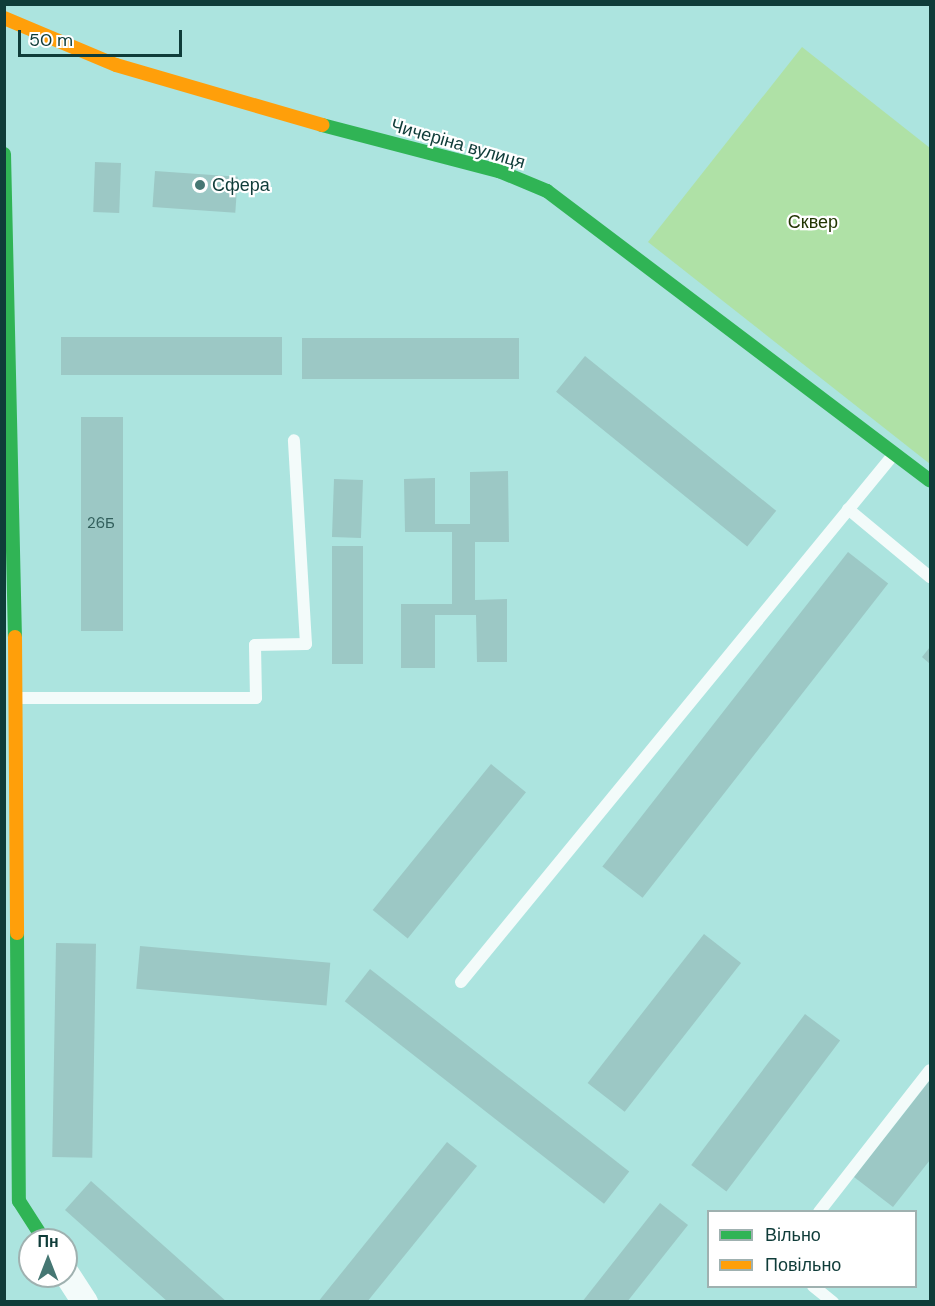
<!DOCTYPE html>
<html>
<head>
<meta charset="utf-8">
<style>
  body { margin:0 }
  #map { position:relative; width:935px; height:1306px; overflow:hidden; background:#ace4df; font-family:"DM Sans",sans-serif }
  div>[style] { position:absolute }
  .green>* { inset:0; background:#afe1a6 }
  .building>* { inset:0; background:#9cc8c5; transform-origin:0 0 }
  .lane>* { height:12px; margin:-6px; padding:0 6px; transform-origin:6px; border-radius:6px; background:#f3fbfa }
  .street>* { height:26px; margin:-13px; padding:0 13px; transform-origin:13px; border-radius:13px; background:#f3fbfa }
  .fast>* { height:14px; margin:-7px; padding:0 7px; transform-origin:7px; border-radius:7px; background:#30b455 }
  .slow>* { height:14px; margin:-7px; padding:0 7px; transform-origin:7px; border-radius:7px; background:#ff9f0a }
  .dots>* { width:16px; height:16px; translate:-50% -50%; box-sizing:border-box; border:3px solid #fff; border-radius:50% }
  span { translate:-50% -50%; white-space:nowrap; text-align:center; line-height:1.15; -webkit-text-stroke:4.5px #fff; paint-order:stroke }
  .number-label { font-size:15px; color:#325f5c }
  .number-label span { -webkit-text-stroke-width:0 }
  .street-label { font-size:18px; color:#0f3c39 }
  .poi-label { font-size:18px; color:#0f3c39 }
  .left { translate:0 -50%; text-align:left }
  .park-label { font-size:18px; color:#223603 }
  .frame { position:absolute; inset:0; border:6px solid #0f3c39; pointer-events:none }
  .legend { position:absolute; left:707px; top:1210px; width:210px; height:78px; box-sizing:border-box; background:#fff; border:2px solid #9fb1b0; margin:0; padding:8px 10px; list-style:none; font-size:18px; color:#0f3c39 }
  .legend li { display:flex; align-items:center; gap:12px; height:30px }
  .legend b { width:30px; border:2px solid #9fb1b0 }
  .north { position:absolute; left:18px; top:1228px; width:60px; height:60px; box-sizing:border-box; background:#fff; border:2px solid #9fb1b0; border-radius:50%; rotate:0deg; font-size:16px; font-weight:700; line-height:24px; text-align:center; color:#0f3c39 }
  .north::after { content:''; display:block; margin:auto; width:21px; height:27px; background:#467773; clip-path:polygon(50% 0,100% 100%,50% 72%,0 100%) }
  .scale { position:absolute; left:18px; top:30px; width:164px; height:27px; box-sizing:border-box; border:3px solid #0f3c39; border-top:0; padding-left:8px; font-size:18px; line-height:21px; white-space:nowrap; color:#0f3c39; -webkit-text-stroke:4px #fff; paint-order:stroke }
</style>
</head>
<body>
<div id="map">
  <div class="green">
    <i style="clip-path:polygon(802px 47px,930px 148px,930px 464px,648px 242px)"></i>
  </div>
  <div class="building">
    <i style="left:95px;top:162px;width:26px;height:50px;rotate:2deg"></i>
    <i style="left:155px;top:171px;width:83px;height:36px;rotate:4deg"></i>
    <i style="left:61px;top:337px;width:221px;height:38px"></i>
    <i style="left:302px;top:338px;width:217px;height:41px"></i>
    <i style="left:585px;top:356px;width:246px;height:46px;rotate:39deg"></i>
    <i style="left:81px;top:417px;width:42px;height:214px"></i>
    <i style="clip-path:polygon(508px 471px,509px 542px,475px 542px,475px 600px,507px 599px,507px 662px,477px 662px,476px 615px,435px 615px,435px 668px,401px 668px,401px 604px,452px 604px,452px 532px,405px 532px,404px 479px,435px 478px,435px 524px,470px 524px,470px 472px)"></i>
    <i style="left:334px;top:479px;width:29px;height:58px;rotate:2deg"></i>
    <i style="left:332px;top:546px;width:31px;height:118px"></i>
    <i style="left:848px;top:552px;width:51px;height:399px;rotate:38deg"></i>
    <i style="clip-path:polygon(930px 647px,930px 664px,922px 657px)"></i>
    <i style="left:491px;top:764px;width:45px;height:188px;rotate:39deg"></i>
    <i style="left:704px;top:934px;width:47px;height:189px;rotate:38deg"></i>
    <i style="left:56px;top:943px;width:40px;height:214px;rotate:1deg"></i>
    <i style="left:140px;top:946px;width:191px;height:43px;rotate:5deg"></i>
    <i style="left:370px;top:969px;width:329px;height:41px;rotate:38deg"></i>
    <i style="left:805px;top:1014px;width:44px;height:189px;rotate:37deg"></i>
    <i style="clip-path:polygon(930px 1080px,930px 1160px,893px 1207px,854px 1177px)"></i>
    <i style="clip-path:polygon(447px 1142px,477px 1166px,367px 1302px,318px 1302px)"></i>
    <i style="clip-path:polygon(91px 1181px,227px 1302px,168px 1302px,65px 1210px)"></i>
    <i style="clip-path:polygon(660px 1203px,688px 1225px,627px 1302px,582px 1302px)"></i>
  </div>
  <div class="lane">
    <i style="left:848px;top:509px;width:107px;rotate:39.7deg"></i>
    <i style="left:16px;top:698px;width:240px"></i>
    <i style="left:256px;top:698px;width:53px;rotate:-91.1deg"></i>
    <i style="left:255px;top:645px;width:51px;rotate:-1.1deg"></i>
    <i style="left:306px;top:644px;width:204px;rotate:-93.4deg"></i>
    <i style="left:461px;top:982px;width:683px;rotate:-50.65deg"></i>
    <i style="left:819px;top:1212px;width:180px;rotate:-52deg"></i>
    <i style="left:813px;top:1286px;width:26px;rotate:39deg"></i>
  </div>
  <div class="street">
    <i style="left:66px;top:1273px;width:35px;rotate:57deg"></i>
  </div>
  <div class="fast">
    <i style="left:322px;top:125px;width:183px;rotate:14.6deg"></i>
    <i style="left:499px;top:171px;width:52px;rotate:22.6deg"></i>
    <i style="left:547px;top:191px;width:480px;rotate:37.1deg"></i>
    <i style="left:4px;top:154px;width:483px;rotate:88.7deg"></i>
    <i style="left:17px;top:933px;width:268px;rotate:89.6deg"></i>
    <i style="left:19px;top:1201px;width:46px;rotate:57.3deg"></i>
  </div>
  <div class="slow">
    <i style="left:4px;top:18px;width:121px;rotate:22.8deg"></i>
    <i style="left:116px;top:65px;width:215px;rotate:16.2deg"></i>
    <i style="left:15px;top:637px;width:296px;rotate:89.6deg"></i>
  </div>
  <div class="dots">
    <i style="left:200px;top:185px;background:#467773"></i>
  </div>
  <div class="number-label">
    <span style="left:101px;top:524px">26Б</span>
  </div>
  <div class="street-label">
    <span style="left:458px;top:144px;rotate:16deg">Чичеріна вулиця</span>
  </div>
  <div class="poi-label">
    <span class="left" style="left:212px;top:185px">Сфера</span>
  </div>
  <div class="park-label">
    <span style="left:813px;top:222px">Сквер</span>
  </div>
  <div class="frame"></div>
  <ul class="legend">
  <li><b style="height:8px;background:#30b455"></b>Вільно</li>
  <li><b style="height:8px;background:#ff9f0a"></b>Повільно</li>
  </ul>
  <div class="north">Пн</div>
  <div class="scale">50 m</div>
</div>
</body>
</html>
